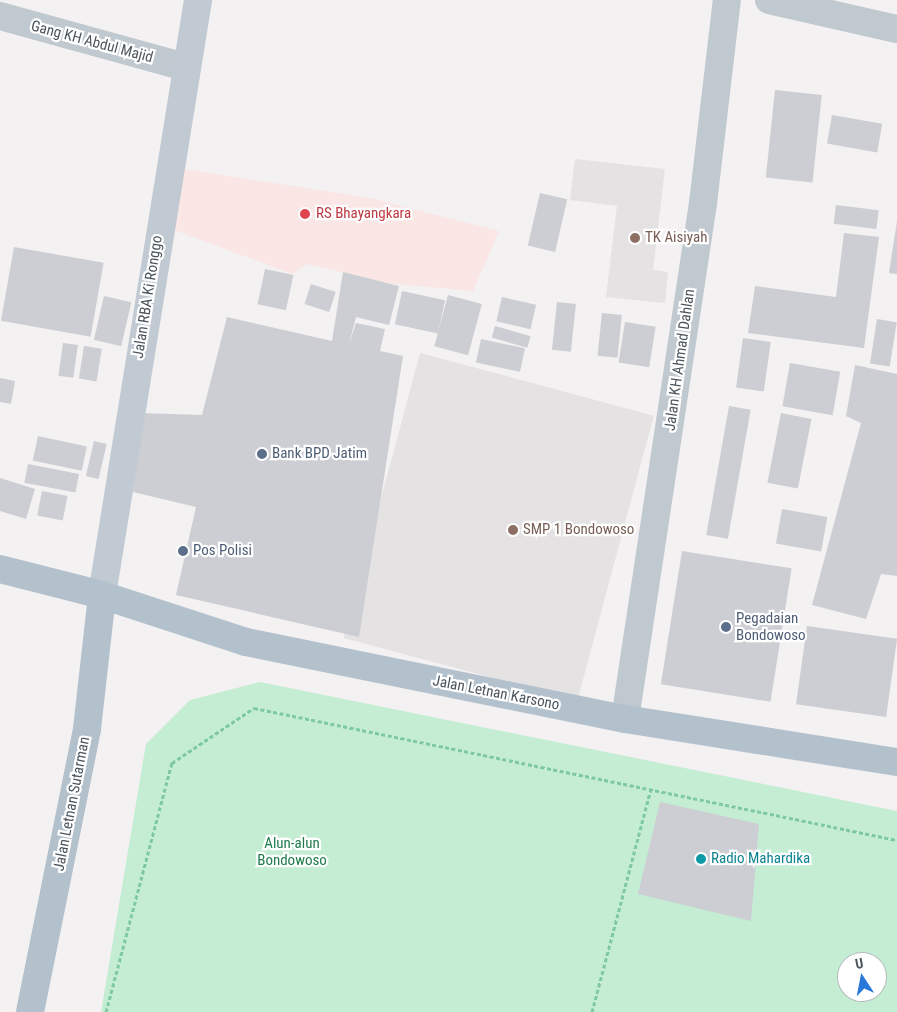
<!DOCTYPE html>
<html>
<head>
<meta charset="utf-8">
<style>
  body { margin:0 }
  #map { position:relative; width:897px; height:1012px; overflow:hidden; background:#f3f1f1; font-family:"Roboto Condensed",sans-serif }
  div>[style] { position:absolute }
  .education>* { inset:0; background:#e4e2e3; transform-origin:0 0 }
  .medical>* { inset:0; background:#fae6e5 }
  .green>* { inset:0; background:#c4edd3 }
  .building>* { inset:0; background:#ccced3; transform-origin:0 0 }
  .path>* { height:3px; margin-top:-1.5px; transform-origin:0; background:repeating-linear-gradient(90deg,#7ec9a2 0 4px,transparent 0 6.5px) }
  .minor>* { height:28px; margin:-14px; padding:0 14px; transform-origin:14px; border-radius:14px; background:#c0c9cf }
  .secondary>* { height:28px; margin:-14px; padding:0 14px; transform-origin:14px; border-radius:14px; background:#c1cad3 }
  .primary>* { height:28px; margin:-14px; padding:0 14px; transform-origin:14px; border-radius:14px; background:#b3c1cd }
  .dots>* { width:14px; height:14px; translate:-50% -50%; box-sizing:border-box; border:2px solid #fff; border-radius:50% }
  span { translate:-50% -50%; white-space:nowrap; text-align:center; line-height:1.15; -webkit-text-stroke:4.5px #fff; paint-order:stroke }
  .street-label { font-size:15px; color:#4a555d }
  .health-label { font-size:15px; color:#be3a42 }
  .left { translate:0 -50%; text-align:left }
  .education-label { font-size:15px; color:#785e54 }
  .service-label { font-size:15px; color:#4e5e75 }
  .park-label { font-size:15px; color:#1f7b4b }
  .culture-label { font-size:15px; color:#0d838f }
  .north { position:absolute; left:837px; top:952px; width:50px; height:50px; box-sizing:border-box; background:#fff; border:1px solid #b7bbbe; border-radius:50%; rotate:349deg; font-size:14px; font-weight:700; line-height:20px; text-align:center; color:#4a555d }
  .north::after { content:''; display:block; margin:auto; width:18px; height:22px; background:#2778d8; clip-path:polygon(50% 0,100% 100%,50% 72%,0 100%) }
</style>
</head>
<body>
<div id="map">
  <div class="education">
    <i style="clip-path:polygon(575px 159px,665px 169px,653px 270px,668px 272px,665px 303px,606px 297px,617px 206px,570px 200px)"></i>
    <i style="left:420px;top:353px;width:242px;height:295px;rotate:15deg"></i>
  </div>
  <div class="medical">
    <i style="clip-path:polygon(184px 169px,370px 198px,499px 231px,473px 291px,386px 283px,308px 264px,292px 274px,174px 230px)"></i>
  </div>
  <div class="green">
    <i style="clip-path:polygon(evenodd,260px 682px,897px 811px,897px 1012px,101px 1012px,146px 744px,190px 700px,260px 682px,847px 962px,877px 962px,877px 992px,847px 992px,847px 962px)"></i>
  </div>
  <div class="building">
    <i style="left:775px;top:90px;width:47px;height:88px;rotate:6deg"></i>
    <i style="left:832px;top:115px;width:51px;height:29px;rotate:10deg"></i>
    <i style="left:540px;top:193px;width:28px;height:54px;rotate:13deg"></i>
    <i style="left:836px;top:205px;width:43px;height:19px;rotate:7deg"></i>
    <i style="clip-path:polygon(897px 221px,897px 274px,889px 273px)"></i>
    <i style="clip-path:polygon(844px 233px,879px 237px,864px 348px,748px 333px,755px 286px,836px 297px)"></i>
    <i style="left:14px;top:247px;width:91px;height:75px;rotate:10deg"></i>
    <i style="left:265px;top:269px;width:29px;height:36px;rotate:12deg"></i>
    <i style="clip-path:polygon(343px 272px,399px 286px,389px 325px,356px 317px,349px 344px,356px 323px,385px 329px,380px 351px,403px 356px,359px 637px,176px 595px,196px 507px,133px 492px,141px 413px,202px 415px,227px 317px,332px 341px)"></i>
    <i style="left:311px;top:284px;width:26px;height:21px;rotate:18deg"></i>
    <i style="left:402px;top:291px;width:44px;height:34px;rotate:12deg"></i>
    <i style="left:448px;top:295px;width:35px;height:53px;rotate:15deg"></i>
    <i style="left:104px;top:296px;width:28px;height:45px;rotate:13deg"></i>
    <i style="left:502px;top:297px;width:35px;height:25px;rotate:13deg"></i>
    <i style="left:557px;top:302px;width:19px;height:48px;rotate:6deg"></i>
    <i style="left:602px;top:313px;width:20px;height:43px;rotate:6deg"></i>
    <i style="left:877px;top:319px;width:20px;height:45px;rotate:9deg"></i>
    <i style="left:625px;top:322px;width:31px;height:41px;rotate:9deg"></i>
    <i style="left:495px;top:326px;width:37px;height:12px;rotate:16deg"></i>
    <i style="left:743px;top:338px;width:28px;height:50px;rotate:8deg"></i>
    <i style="left:481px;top:339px;width:45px;height:24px;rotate:12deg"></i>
    <i style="left:63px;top:343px;width:15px;height:33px;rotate:8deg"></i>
    <i style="left:84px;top:346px;width:18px;height:33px;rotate:9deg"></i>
    <i style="left:790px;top:363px;width:51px;height:44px;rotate:10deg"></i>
    <i style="clip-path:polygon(855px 365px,897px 374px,897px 576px,881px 574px,866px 619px,812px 605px,861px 423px,846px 416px)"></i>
    <i style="clip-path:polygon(0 378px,15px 381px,11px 404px,0 402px)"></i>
    <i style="left:729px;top:406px;width:22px;height:131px;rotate:10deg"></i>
    <i style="left:781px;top:413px;width:31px;height:71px;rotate:11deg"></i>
    <i style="left:38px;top:436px;width:50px;height:25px;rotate:12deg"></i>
    <i style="left:94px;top:441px;width:13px;height:36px;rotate:13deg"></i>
    <i style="left:28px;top:464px;width:52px;height:19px;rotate:11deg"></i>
    <i style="clip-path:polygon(0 478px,35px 489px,26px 519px,0 511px)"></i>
    <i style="left:42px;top:491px;width:26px;height:25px;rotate:11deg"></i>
    <i style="left:782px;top:509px;width:46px;height:35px;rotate:10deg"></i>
    <i style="left:682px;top:551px;width:111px;height:135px;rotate:9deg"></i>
    <i style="left:807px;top:626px;width:91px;height:79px;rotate:8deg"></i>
    <i style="clip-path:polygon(660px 802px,759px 824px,751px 921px,638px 894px)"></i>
  </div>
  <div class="path">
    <i style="left:106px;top:1012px;width:258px;rotate:-75.2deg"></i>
    <i style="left:172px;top:763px;width:99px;rotate:-33.9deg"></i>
    <i style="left:254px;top:708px;width:656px;rotate:11.6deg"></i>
    <i style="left:592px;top:1012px;width:231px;rotate:-75.2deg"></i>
  </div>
  <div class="minor">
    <i style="left:769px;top:0;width:131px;rotate:12.8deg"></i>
    <i style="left:0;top:16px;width:192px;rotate:15.4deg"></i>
    <i style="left:625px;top:719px;width:522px;rotate:-81.4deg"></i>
    <i style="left:703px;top:203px;width:204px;rotate:-83.3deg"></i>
  </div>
  <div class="secondary">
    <i style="left:102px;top:595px;width:603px;rotate:-80.83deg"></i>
  </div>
  <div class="primary">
    <i style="left:0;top:569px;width:105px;rotate:14.3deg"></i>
    <i style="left:102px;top:595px;width:151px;rotate:18.1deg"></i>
    <i style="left:246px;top:642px;width:387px;rotate:11.5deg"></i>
    <i style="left:625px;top:719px;width:275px;rotate:9deg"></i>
    <i style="left:30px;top:1012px;width:289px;rotate:-78.6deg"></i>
    <i style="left:87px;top:729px;width:135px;rotate:-83.6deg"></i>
  </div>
  <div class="dots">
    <i style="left:305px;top:214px;background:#e0444e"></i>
    <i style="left:635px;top:238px;background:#8d6e63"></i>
    <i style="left:262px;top:454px;background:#5c6f8a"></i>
    <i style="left:513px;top:530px;background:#8d6e63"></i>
    <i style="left:183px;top:551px;background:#5c6f8a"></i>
    <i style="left:726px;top:627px;background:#5c6f8a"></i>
    <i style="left:701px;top:859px;background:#0f9aa8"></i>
  </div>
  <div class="street-label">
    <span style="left:92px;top:42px;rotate:15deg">Gang KH Abdul Majid</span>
    <span style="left:148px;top:297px;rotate:-81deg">Jalan RBA Ki Ronggo</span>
    <span style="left:680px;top:360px;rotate:-82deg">Jalan KH Ahmad Dahlan</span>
    <span style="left:496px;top:693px;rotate:11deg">Jalan Letnan Karsono</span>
    <span style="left:72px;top:804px;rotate:-79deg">Jalan Letnan Sutarman</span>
  </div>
  <div class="health-label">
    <span class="left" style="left:316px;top:214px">RS Bhayangkara</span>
  </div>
  <div class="education-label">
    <span class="left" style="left:645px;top:238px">TK Aisiyah</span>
    <span class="left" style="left:523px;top:530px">SMP 1 Bondowoso</span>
  </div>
  <div class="service-label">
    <span class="left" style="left:272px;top:454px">Bank BPD Jatim</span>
    <span class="left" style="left:193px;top:551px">Pos Polisi</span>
    <span class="left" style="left:736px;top:627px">Pegadaian<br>Bondowoso</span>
  </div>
  <div class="park-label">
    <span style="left:292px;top:852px">Alun-alun<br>Bondowoso</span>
  </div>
  <div class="culture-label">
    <span class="left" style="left:711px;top:859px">Radio Mahardika</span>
  </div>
  <div class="north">U</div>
</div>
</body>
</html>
